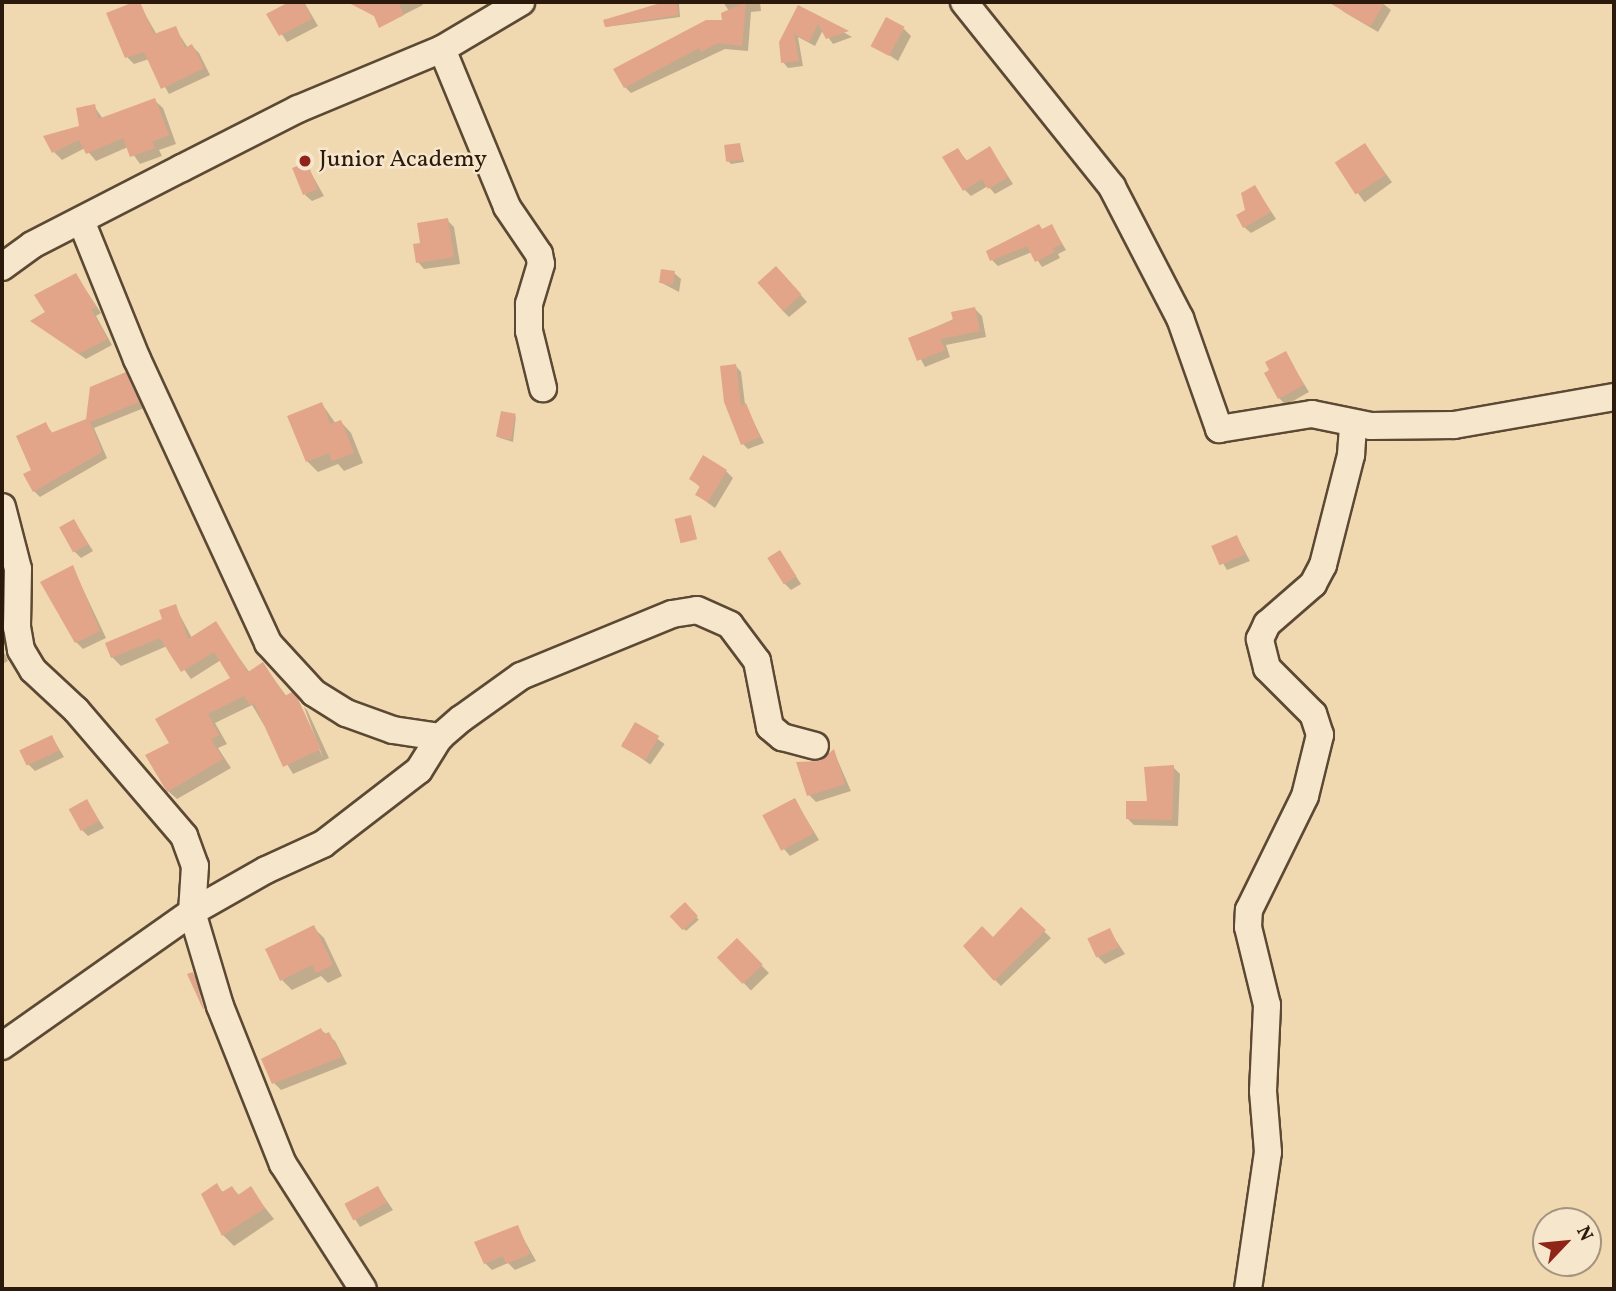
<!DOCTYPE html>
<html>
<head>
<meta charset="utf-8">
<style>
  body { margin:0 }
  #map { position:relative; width:1616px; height:1291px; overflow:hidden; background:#f0d8b1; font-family:Vollkorn,serif }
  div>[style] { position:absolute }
  .shadow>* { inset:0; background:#0003; transform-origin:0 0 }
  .building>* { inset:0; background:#e3a58a; transform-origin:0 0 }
  .roads { filter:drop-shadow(2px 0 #5c4934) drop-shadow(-2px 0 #5c4934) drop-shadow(0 2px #5c4934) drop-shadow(0 -2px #5c4934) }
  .minor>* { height:26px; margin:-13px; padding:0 13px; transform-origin:13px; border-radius:13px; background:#f5e6cc }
  .dots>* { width:19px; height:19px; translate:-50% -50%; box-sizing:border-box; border:4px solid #f5e6cc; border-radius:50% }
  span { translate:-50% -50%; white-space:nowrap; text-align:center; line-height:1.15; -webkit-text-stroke:5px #f5e6cc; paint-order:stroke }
  .poi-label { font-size:24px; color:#2b190b }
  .left { translate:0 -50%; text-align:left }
  .frame { position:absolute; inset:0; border:4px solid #2b190b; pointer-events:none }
  .north { position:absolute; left:1532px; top:1207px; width:70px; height:70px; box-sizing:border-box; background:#f5e6cc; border:2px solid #a4947f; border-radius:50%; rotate:64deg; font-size:19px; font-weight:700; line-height:28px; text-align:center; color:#2b190b }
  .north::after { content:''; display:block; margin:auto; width:24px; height:32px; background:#8f2418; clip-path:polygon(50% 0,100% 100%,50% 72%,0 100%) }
</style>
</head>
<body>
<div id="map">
  <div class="shadow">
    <i style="clip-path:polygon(138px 2px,157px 35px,175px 28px,188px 48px,192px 46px,199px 53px,210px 75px,169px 94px,149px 59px,134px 64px,127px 57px,108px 14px)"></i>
    <i style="clip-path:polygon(293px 2px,304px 2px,318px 26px,287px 42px,269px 15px)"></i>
    <i style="clip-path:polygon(389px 2px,421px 2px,423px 5px,399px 17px)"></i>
    <i style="clip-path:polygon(673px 2px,679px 4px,680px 17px,606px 27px,605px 21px)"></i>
    <i style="clip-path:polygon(723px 2px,760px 2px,761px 11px,751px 12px,748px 51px,725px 49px,631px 93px,625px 87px,724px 21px,729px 11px)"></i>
    <i style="clip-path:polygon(1339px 2px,1381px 2px,1391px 10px,1378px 32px,1344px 12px,1337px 6px)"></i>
    <i style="clip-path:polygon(799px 7px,852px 37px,833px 44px,823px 30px,815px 46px,798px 37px,803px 66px,788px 68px,783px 62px)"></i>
    <i style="clip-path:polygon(904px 29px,911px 36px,898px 61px,874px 45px)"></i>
    <i style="clip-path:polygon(154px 100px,163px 108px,176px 144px,159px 150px,162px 156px,140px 164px,128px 147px,96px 161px,85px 148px,62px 160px,54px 152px,82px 127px,94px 106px,103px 119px)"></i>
    <i style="clip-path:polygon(740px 145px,744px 162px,731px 164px,728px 161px)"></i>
    <i style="left:1365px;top:145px;width:46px;height:34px;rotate:54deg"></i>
    <i style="clip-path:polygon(990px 148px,1013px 184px,995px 194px,988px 186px,971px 196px,965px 190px,958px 150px,968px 162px)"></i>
    <i style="clip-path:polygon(306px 164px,324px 196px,312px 201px,305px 195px)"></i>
    <i style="clip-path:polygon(1255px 187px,1276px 219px,1251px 233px,1244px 227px)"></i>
    <i style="clip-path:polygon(447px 220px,454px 227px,460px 264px,424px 269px,418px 262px)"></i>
    <i style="clip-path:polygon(1052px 226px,1066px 250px,1058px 254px,1060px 258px,1042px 267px,1032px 252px,998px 266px,992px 260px)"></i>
    <i style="clip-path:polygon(674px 273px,681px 279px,679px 292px,660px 282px)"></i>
    <i style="clip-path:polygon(76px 275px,101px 313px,96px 316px,112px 345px,86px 359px,33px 322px,47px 313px)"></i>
    <i style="clip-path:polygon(783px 275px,807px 302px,789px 317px,782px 310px)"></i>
    <i style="clip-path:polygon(975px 309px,982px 316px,986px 337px,946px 345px,950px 357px,925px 367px,910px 339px)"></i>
    <i style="clip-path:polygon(1285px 353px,1309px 392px,1286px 405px,1279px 398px)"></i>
    <i style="clip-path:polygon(736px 366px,741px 372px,745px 404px,764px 443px,748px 449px,743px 444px)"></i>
    <i style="clip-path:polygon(125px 374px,144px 408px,94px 428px,107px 458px,40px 497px,34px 491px,33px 471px,46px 424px,53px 434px,87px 420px)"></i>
    <i style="clip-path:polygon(322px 404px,336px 424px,341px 422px,351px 433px,363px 463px,344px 471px,338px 464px,318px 472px,307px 461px)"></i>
    <i style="clip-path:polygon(516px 416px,513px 442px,500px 438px,497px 436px)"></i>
    <i style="clip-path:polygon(726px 471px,733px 478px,715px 508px,697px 495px,701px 488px,691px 479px)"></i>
    <i style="clip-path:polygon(74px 521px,93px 551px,81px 558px,74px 551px)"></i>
    <i style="clip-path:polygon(1237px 537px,1250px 561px,1227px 570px,1213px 546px)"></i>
    <i style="clip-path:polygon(780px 552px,801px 584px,791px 590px,784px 583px)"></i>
    <i style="clip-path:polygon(2px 566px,8px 598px,4px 599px,2px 597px)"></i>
    <i style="clip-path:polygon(73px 568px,106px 638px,83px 649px,76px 642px)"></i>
    <i style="clip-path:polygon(175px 606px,192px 638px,215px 624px,250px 673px,263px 664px,287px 697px,297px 701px,323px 758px,304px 707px,307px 710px,329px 758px,293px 774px,252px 705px,215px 723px,227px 744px,218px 748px,231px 768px,177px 799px,168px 791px,171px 744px,233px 679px,221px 660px,191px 679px,167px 646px,121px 666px,112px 657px,164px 620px)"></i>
    <i style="clip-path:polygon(2px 648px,8px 661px,2px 664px)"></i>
    <i style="left:636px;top:724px;width:35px;height:25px;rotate:35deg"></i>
    <i style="clip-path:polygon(52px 737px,64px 757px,35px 771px,28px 764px)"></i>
    <i style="clip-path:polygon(834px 752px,851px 791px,816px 802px,809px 795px,820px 763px)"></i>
    <i style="clip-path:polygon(1173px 767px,1180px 774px,1178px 826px,1134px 825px,1128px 819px,1149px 803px)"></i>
    <i style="clip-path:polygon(795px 800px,819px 840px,790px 856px,784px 849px)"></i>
    <i style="clip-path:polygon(87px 801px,104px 828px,88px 836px,81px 829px)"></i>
    <i style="left:685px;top:904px;width:21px;height:17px;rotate:49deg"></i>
    <i style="clip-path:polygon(1021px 909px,1051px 938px,1001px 986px,995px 980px,993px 939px)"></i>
    <i style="clip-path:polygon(313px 927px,324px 938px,342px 976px,328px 983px,321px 976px,292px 990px,282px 980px)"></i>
    <i style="clip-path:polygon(1109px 930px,1125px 954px,1105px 964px,1098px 957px)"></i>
    <i style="left:737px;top:940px;width:46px;height:25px;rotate:46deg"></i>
    <i style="clip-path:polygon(193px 974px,200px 980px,210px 1014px,190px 975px)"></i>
    <i style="clip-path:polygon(321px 1030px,335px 1041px,347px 1064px,281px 1090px,274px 1083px)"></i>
    <i style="clip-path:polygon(217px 1186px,224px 1193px,232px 1188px,240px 1196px,250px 1189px,274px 1219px,234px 1246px,223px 1235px)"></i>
    <i style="clip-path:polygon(378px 1188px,393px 1210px,360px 1227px,346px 1205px)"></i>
    <i style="clip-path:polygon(517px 1227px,536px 1261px,515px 1270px,508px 1263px,492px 1270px,485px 1263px)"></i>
  </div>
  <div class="building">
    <i style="clip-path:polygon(134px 2px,140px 2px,154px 34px,176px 26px,185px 48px,192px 44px,204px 68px,161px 89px,144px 52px,125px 58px,106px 13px)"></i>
    <i style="clip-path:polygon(289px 2px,304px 2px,312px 19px,279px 36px,266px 14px)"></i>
    <i style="clip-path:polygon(347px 2px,398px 2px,404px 15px,379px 28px,374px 16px)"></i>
    <i style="clip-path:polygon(664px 2px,677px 2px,678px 15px,605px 27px,603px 20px)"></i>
    <i style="clip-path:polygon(746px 2px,742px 46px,718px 43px,701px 52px,699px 48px,624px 88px,613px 69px,706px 20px,722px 20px,721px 13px)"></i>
    <i style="clip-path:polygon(1328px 2px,1385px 2px,1370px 27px)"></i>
    <i style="clip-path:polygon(798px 5px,849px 31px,826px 39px,818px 24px,809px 42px,794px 34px,799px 61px,781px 63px,779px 42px)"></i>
    <i style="left:886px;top:17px;width:21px;height:33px;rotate:28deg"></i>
    <i style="clip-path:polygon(155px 98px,169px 135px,152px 142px,155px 148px,130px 157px,123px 138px,86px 154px,79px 140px,52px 153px,43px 136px,79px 126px,76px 108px,95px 104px,98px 119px)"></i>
    <i style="left:740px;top:143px;width:17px;height:16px;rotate:83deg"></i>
    <i style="left:1365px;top:143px;width:38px;height:36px;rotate:57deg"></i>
    <i style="clip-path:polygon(990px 146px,1008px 177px,988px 189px,982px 179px,963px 191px,942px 157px,958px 148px,966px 161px)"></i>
    <i style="left:307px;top:162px;width:29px;height:16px;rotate:68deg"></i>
    <i style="clip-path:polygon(1255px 185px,1271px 212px,1243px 228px,1236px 215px,1245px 210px,1241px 193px)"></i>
    <i style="clip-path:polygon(448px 218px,454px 257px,416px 263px,413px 244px,420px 243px,417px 223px)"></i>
    <i style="clip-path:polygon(1039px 224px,1042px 229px,1052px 224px,1062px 244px,1053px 248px,1055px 252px,1035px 262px,1027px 246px,990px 261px,986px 251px)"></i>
    <i style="left:776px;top:266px;width:38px;height:25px;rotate:48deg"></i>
    <i style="left:661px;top:269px;width:14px;height:14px;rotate:8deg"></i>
    <i style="clip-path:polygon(76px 273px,96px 307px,91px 309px,107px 339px,79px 354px,30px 321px,45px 312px,34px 295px)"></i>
    <i style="clip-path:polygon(975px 307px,980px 331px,940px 339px,945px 350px,917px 361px,908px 338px,953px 320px,951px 312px)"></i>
    <i style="clip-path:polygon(1286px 351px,1304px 385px,1278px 399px,1264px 373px,1269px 370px,1265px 362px)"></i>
    <i style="clip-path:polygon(736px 364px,741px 406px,746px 403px,760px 437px,741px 445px,724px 402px,720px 366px)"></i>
    <i style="clip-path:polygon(126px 372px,139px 402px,90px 422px,102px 452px,33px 492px,23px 474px,31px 470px,16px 436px,46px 422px,51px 433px,86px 419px,90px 387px)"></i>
    <i style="clip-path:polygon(322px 402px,330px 424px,341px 420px,354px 453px,332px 461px,329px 453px,306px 462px,287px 416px)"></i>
    <i style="left:501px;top:411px;width:15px;height:26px;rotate:11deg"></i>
    <i style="clip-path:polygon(703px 455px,727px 470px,708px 502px,695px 495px,700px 486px,689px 479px)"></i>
    <i style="left:691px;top:515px;width:25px;height:17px;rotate:76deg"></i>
    <i style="left:74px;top:519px;width:29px;height:17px;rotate:61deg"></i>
    <i style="left:1237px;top:535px;width:21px;height:28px;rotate:67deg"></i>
    <i style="left:780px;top:550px;width:31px;height:15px;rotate:58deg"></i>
    <i style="clip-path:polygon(73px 565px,100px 631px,75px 643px,40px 582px)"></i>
    <i style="clip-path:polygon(176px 604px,188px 639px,216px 621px,248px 672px,263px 662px,285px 696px,292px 692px,298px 699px,321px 749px,283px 767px,254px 703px,251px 706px,244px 696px,208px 714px,219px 735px,211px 739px,223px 759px,167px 792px,145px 755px,169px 743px,155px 719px,230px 678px,214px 652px,181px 672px,160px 638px,111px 658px,105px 643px,162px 619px,159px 610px)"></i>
    <i style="left:635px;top:722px;width:28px;height:28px;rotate:30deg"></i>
    <i style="left:52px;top:735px;width:17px;height:36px;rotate:65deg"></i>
    <i style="clip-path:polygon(834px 749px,845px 784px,807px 796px,796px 762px,820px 761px)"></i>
    <i style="clip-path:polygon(1174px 765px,1172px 820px,1126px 819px,1126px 801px,1147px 801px,1144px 767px)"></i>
    <i style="left:795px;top:798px;width:40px;height:37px;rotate:62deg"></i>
    <i style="left:87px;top:799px;width:25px;height:21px;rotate:61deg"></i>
    <i style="left:685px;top:902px;width:19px;height:21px;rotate:47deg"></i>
    <i style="clip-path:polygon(1021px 907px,1046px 930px,994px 981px,963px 946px,982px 926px,993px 937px)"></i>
    <i style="clip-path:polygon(314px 925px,333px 965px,316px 973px,312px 965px,280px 981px,265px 949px)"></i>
    <i style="left:1110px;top:928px;width:21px;height:25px;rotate:65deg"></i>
    <i style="left:737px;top:938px;width:37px;height:28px;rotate:46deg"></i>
    <i style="clip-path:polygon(193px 972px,204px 1009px,203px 1009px,187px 974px)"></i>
    <i style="clip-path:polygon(321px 1028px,324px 1034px,329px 1032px,342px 1057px,272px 1084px,261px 1059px)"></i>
    <i style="clip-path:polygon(217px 1183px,222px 1192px,232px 1186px,238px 1195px,251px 1186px,265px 1208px,222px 1236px,201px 1194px)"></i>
    <i style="left:378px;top:1186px;width:19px;height:38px;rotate:62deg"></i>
    <i style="clip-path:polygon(518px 1225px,530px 1254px,506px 1264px,503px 1256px,484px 1264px,474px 1242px)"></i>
  </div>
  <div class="roads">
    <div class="minor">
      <i style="left:964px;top:2px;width:237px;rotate:51.3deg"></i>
      <i style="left:1112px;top:187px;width:148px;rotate:62.6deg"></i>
      <i style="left:1180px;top:318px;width:118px;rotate:70.6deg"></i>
      <i style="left:1219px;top:429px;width:94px;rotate:-9.2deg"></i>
      <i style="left:1312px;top:414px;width:60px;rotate:11.5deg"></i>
      <i style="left:1371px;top:426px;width:83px;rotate:-0.7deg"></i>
      <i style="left:1454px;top:425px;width:162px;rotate:-9.9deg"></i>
      <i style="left:442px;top:49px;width:171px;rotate:67.6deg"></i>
      <i style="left:507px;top:207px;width:57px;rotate:55.8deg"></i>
      <i style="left:539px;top:254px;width:10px;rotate:79deg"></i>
      <i style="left:541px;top:264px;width:42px;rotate:106.7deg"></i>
      <i style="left:529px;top:304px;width:27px;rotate:90deg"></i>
      <i style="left:529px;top:331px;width:59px;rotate:76.2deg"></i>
      <i style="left:82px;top:223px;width:147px;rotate:68deg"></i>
      <i style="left:137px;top:359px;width:313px;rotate:65.2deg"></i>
      <i style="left:268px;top:643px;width:68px;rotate:47.4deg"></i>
      <i style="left:314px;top:693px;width:38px;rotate:32deg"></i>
      <i style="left:346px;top:713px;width:50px;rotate:19.9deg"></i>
      <i style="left:393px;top:730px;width:48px;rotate:8.5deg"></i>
      <i style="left:2px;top:267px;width:37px;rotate:-36deg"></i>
      <i style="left:32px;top:245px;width:169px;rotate:-27.2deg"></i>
      <i style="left:182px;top:168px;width:130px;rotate:-27deg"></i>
      <i style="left:298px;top:109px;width:156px;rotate:-22.6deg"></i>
      <i style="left:442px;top:49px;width:92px;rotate:-30.7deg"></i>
      <i style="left:2px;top:507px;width:64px;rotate:75.5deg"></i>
      <i style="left:18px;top:569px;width:58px;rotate:91deg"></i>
      <i style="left:17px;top:627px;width:23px;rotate:80deg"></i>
      <i style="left:21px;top:650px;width:23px;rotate:59deg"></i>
      <i style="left:33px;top:670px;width:59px;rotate:42.9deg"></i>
      <i style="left:76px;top:710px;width:166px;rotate:49.4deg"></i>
      <i style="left:184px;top:836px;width:32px;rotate:70deg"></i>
      <i style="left:195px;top:866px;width:46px;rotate:93.7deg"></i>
      <i style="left:192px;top:912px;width:98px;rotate:73.4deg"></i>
      <i style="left:220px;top:1006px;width:170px;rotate:68.3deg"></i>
      <i style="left:283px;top:1164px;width:148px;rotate:57.4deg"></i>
      <i style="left:2px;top:1046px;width:232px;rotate:-35.2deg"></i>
      <i style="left:192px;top:912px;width:85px;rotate:-29.6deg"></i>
      <i style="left:266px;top:870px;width:63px;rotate:-24.5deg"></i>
      <i style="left:323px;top:844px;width:121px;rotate:-37.6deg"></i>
      <i style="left:419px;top:770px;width:39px;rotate:-58deg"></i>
      <i style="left:440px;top:737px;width:28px;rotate:-41deg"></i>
      <i style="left:461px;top:719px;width:74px;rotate:-35.6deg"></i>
      <i style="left:521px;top:676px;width:163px;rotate:-22.3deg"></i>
      <i style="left:672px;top:614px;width:25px;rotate:-9deg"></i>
      <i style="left:697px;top:610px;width:36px;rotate:24deg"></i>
      <i style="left:730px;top:625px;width:45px;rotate:53.1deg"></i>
      <i style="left:757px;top:661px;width:67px;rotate:78.9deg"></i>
      <i style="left:770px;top:727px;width:16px;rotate:40deg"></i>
      <i style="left:782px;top:737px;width:34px;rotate:15deg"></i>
      <i style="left:1248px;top:1289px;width:138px;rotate:-81.7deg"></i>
      <i style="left:1268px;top:1152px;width:61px;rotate:-94.7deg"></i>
      <i style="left:1263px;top:1091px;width:86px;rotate:-87.3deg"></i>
      <i style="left:1267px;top:1005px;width:80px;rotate:-103.7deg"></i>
      <i style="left:1248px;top:927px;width:17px;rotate:-87deg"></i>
      <i style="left:1249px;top:910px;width:127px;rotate:-63.8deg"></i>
      <i style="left:1305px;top:796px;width:63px;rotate:-76.2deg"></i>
      <i style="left:1320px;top:735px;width:22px;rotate:-108deg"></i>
      <i style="left:1313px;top:714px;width:65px;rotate:-135deg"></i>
      <i style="left:1267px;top:668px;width:30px;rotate:-104deg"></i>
      <i style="left:1260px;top:639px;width:17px;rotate:-65deg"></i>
      <i style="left:1267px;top:624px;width:61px;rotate:-41deg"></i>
      <i style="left:1313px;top:584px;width:21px;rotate:-62deg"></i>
      <i style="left:1323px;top:565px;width:114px;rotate:-75.7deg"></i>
      <i style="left:1351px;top:455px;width:31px;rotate:-86deg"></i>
    </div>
  </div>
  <div class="dots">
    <i style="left:305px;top:161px;background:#8f2418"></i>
  </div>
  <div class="poi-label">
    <span class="left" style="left:319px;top:161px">Junior Academy</span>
  </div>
  <div class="frame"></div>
  <div class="north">N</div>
</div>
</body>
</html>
